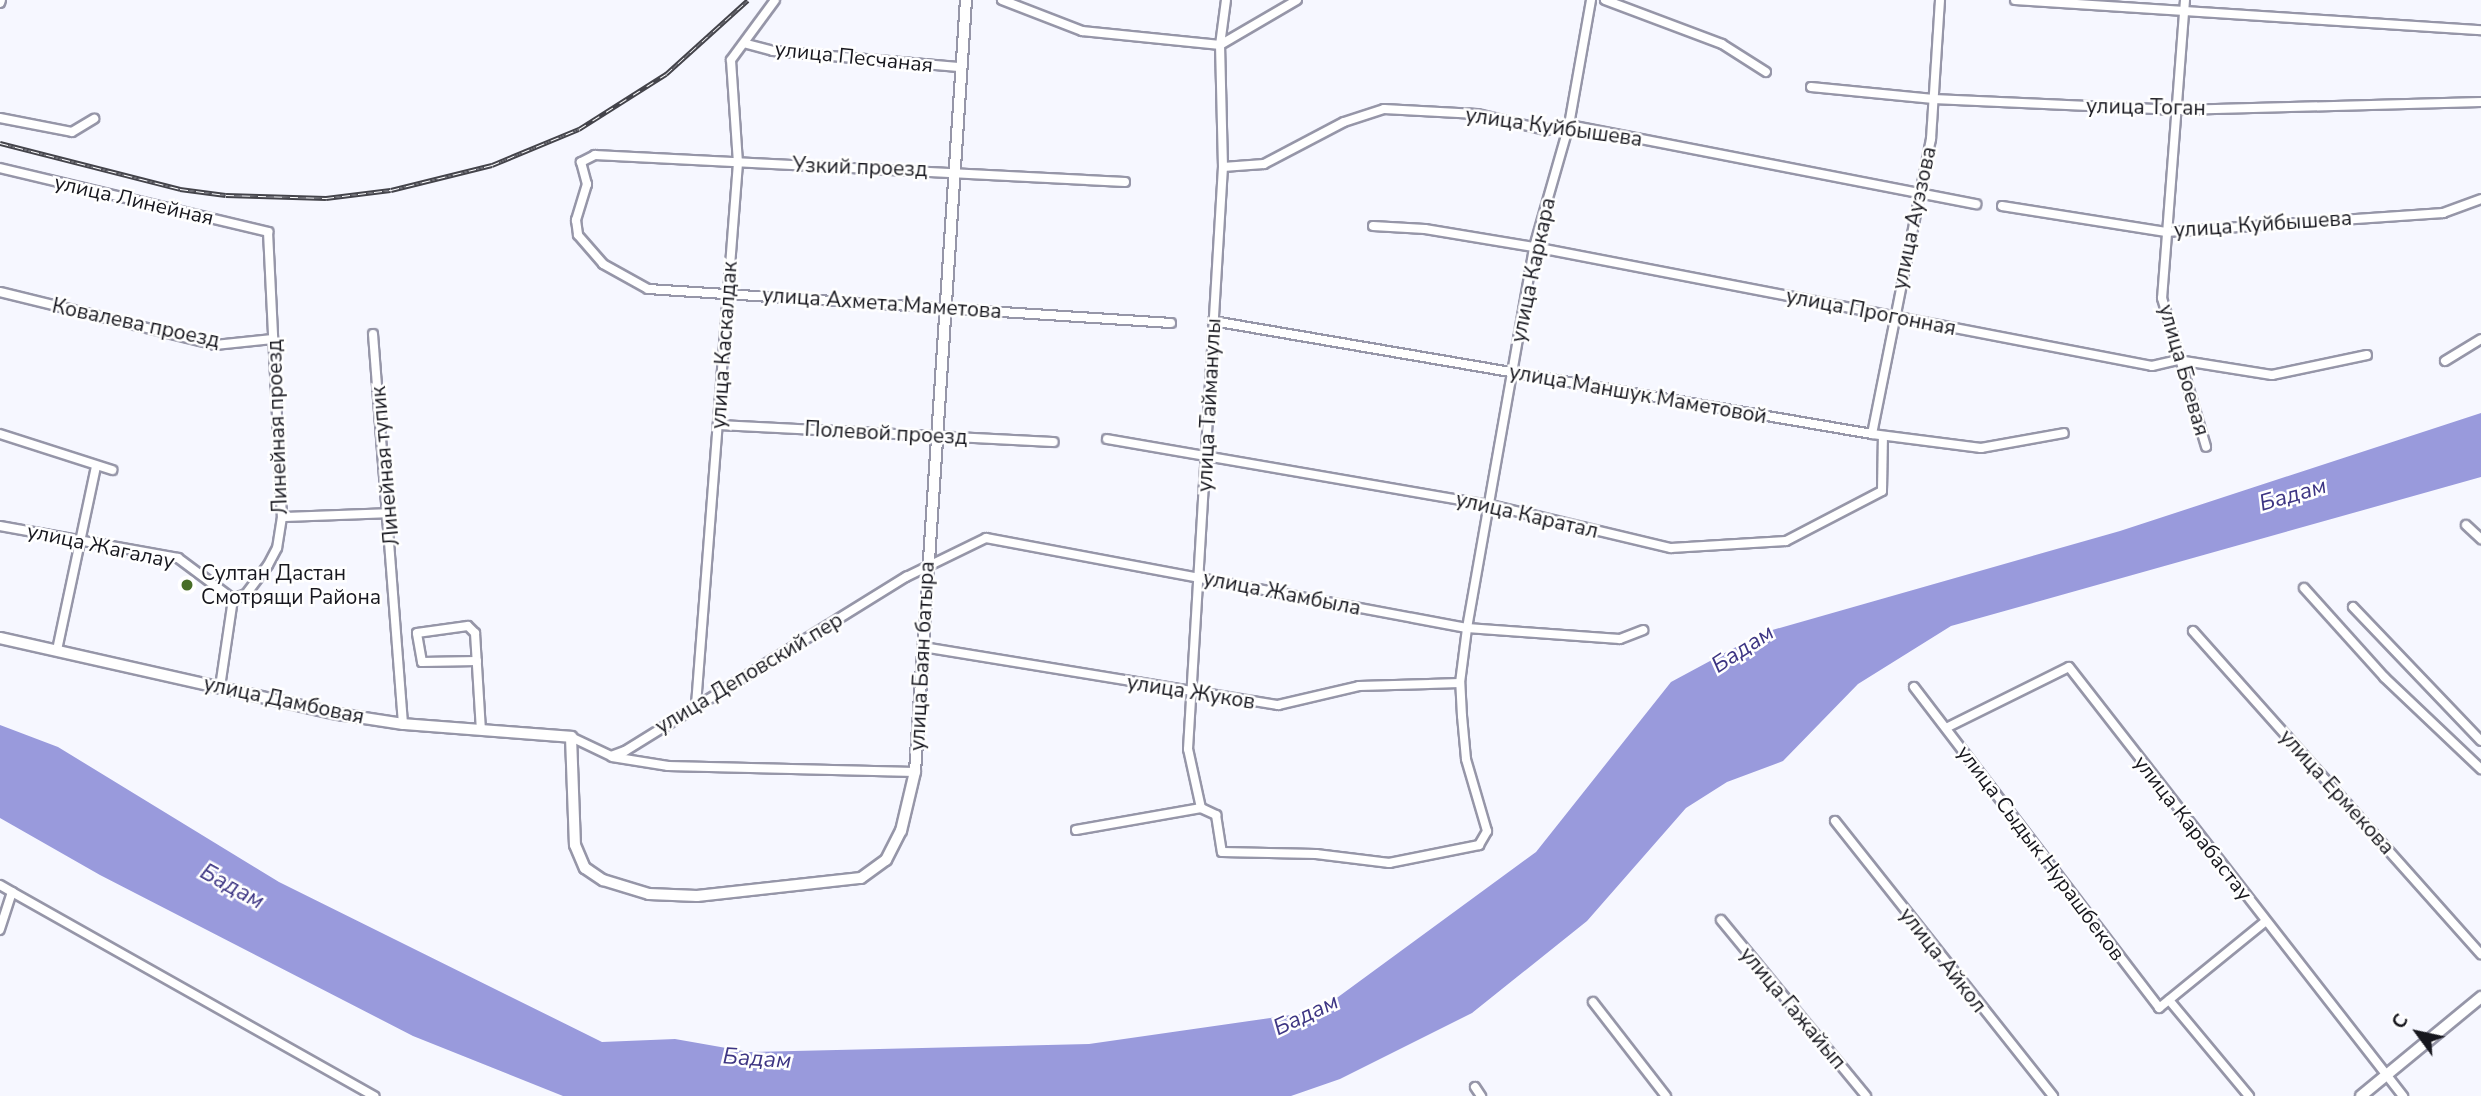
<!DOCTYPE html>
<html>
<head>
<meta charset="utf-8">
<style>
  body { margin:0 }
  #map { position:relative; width:2481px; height:1096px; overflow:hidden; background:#f6f7ff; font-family:"Nunito Sans",sans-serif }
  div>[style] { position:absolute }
  .water>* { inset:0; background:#999adc }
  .roads { filter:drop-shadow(2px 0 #9696a8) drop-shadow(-2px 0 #9696a8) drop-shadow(0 2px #9696a8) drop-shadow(0 -2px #9696a8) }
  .street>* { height:8px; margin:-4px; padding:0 4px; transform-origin:4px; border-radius:4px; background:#fff }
  .secondary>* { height:10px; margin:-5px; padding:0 5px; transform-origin:5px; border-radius:5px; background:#fff }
  .rail>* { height:5px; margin-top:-2.5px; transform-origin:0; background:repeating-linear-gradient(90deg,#fff 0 8px,#44444b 0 16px); box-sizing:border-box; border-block:2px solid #44444b }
  .dots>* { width:19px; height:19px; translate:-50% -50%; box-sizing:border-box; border:4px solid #fff; border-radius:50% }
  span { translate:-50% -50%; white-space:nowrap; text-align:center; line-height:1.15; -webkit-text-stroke:5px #fff; paint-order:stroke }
  .street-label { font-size:21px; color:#17171e }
  .poi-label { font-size:21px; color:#17171e }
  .left { translate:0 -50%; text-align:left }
  .water-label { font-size:23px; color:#3d3583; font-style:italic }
  .north { position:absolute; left:2383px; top:998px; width:70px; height:70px; -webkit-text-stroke:5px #fff; paint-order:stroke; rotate:303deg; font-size:19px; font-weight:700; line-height:28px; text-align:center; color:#17171e }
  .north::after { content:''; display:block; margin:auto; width:24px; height:32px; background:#17171e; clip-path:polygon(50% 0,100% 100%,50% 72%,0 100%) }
</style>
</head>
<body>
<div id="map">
  <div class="water">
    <i style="clip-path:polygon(2481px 413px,2481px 477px,1951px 626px,1858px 684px,1783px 761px,1727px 782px,1686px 808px,1587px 921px,1472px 1013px,1340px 1079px,1291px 1096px,563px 1096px,413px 1036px,100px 875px,0 818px,0 725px,58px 747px,279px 882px,602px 1042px,675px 1039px,749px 1052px,1089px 1044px,1319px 1011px,1536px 852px,1671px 682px,1762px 633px,2120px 531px)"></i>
  </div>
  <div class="roads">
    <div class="street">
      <i style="left:1002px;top:0;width:86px;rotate:21.2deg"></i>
      <i style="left:1082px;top:31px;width:139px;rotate:5.8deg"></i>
      <i style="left:1220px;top:45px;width:89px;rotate:-30.3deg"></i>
      <i style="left:1605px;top:0;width:125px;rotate:20.6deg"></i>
      <i style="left:1722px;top:44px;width:52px;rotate:32.5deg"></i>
      <i style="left:2015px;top:0;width:467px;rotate:3.7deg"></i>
      <i style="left:2185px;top:0;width:299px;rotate:94.4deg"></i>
      <i style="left:2162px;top:298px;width:155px;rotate:73.5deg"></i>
      <i style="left:0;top:3px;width:3px;rotate:-72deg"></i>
      <i style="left:747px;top:44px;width:27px;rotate:15deg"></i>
      <i style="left:773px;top:51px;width:189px;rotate:4.9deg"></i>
      <i style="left:1811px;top:87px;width:123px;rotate:5.6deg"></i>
      <i style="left:1933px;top:99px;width:245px;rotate:2.6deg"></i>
      <i style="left:2178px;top:110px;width:303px;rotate:-1.5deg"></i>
      <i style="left:0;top:118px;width:73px;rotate:11deg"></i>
      <i style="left:72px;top:132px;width:26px;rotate:-31deg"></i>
      <i style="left:1223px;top:167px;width:41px;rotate:-4.2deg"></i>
      <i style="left:1264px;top:164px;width:90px;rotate:-27.7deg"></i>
      <i style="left:1344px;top:122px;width:42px;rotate:-18deg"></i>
      <i style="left:1384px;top:109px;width:93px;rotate:3.1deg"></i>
      <i style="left:1477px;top:114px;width:71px;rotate:13.1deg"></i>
      <i style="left:1546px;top:130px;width:24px;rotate:-12deg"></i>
      <i style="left:1569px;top:125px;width:415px;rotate:11deg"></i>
      <i style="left:0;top:168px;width:276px;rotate:13.4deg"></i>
      <i style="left:268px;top:232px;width:285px;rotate:87.2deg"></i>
      <i style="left:282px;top:517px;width:31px;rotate:99deg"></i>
      <i style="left:277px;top:548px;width:19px;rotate:118deg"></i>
      <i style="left:268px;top:565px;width:36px;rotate:127deg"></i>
      <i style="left:246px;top:594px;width:14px;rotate:159deg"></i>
      <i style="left:233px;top:599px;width:89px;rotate:98.4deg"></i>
      <i style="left:1125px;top:182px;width:531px;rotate:-177.08deg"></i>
      <i style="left:595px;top:155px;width:16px;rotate:153deg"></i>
      <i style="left:581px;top:162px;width:23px;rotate:75deg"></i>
      <i style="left:587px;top:184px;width:38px;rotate:107deg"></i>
      <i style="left:576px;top:220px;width:15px;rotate:82deg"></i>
      <i style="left:578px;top:235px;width:38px;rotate:49deg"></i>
      <i style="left:603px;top:264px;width:51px;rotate:29.1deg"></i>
      <i style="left:648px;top:289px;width:524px;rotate:3.72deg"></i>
      <i style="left:2002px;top:206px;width:166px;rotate:9deg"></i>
      <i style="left:2166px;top:232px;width:278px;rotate:-3.9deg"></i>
      <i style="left:2443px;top:213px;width:40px;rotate:-20.2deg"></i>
      <i style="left:1373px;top:226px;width:52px;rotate:3.3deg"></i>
      <i style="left:1425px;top:229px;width:110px;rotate:9.4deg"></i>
      <i style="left:1534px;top:247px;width:629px;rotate:10.9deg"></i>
      <i style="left:2152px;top:366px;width:27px;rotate:-13deg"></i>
      <i style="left:2178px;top:360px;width:95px;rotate:9.1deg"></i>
      <i style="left:2272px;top:375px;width:97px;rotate:-11.9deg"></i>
      <i style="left:0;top:292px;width:221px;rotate:13.8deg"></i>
      <i style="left:215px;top:345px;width:58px;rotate:-5.9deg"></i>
      <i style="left:1213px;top:321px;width:669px;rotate:9.73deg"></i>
      <i style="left:1872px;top:434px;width:110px;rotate:7.3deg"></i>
      <i style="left:1981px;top:448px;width:84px;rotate:-10.2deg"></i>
      <i style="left:373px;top:334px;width:391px;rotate:85.6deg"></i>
      <i style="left:2445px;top:361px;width:42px;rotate:-31.4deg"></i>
      <i style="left:718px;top:425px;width:336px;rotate:2.9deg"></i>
      <i style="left:0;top:434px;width:118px;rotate:17.8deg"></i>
      <i style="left:1872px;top:434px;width:301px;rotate:-78.7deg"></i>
      <i style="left:1931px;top:139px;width:139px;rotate:-86.3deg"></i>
      <i style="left:1107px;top:439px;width:389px;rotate:9.8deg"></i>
      <i style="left:1490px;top:505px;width:186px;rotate:13.4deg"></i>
      <i style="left:1671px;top:548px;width:115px;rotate:-3.5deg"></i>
      <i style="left:1786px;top:541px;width:108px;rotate:-27.5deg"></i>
      <i style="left:1882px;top:491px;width:55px;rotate:-89deg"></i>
      <i style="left:282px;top:517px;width:107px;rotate:-2.1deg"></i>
      <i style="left:2466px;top:525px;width:21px;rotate:43deg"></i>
      <i style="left:0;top:526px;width:181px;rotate:10.2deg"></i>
      <i style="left:178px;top:558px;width:69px;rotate:36.7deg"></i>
      <i style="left:2304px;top:588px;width:120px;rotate:48deg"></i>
      <i style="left:2384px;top:677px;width:134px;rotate:43.5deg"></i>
      <i style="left:2353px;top:607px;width:185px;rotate:46.3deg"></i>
      <i style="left:2193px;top:631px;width:433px;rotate:48.3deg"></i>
      <i style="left:923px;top:647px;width:360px;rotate:9.3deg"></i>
      <i style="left:1278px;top:705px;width:83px;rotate:-13.2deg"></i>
      <i style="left:1359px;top:686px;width:101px;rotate:-1.7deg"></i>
      <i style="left:57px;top:650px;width:187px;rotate:-78deg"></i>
      <i style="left:477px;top:661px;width:55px;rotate:179deg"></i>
      <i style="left:422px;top:662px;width:29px;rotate:-100deg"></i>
      <i style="left:417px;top:633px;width:51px;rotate:-7.8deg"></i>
      <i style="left:468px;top:626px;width:10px;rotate:45deg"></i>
      <i style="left:475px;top:633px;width:97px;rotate:86.5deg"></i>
      <i style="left:1914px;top:687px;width:404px;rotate:52.6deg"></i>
      <i style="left:2159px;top:1008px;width:136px;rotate:-39.1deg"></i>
      <i style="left:696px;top:705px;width:544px;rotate:-85.57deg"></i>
      <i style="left:738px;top:163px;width:103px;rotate:-93.9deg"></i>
      <i style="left:731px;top:60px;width:74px;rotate:-53.7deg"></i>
      <i style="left:1946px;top:728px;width:137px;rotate:-26.4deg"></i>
      <i style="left:2069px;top:667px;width:544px;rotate:52.1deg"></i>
      <i style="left:571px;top:737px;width:44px;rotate:25.4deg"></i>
      <i style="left:611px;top:756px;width:15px;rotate:-20deg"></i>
      <i style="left:625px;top:751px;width:331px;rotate:-31.8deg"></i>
      <i style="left:906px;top:577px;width:89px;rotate:-26deg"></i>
      <i style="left:986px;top:538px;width:489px;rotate:10.6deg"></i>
      <i style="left:1467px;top:628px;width:153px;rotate:4.1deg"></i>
      <i style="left:1620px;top:639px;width:25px;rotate:-21deg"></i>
      <i style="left:612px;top:757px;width:57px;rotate:9.1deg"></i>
      <i style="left:668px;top:766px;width:247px;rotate:1.4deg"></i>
      <i style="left:1201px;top:808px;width:60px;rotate:-102.4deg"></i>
      <i style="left:1188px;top:749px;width:583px;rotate:-86.56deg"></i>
      <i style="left:1223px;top:167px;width:122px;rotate:-91.4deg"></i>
      <i style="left:1220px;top:45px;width:45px;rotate:-82.4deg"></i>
      <i style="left:1835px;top:821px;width:351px;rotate:51.6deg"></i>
      <i style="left:1076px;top:830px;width:127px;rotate:-10deg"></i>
      <i style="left:1201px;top:808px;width:17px;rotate:25deg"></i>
      <i style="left:1216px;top:815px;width:37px;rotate:81deg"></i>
      <i style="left:1222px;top:852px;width:94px;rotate:1.2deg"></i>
      <i style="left:1316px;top:854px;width:74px;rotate:7deg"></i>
      <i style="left:1389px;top:863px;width:92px;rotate:-11.3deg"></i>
      <i style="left:1479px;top:845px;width:16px;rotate:-60deg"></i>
      <i style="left:1487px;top:831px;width:75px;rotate:-106.3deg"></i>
      <i style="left:1466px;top:759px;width:43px;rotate:-95.3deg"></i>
      <i style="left:1462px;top:716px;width:33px;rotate:-93deg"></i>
      <i style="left:1460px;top:683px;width:55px;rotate:-82.7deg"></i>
      <i style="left:1467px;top:628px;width:387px;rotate:-80deg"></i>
      <i style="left:1534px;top:247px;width:127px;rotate:-74deg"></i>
      <i style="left:1569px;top:125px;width:127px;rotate:-80deg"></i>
      <i style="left:0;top:885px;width:14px;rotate:30deg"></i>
      <i style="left:12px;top:892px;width:40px;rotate:108deg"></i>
      <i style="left:12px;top:892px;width:416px;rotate:29.4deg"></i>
      <i style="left:1721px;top:920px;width:228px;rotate:50.5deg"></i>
      <i style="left:2169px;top:1000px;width:125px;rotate:50.2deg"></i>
      <i style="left:1593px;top:1002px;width:119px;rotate:52.2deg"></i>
      <i style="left:1475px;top:1087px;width:11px;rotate:56deg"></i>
    </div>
    <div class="secondary">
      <i style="left:0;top:638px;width:346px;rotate:12.7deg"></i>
      <i style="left:338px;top:714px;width:66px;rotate:8.7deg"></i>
      <i style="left:403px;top:724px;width:169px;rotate:4.4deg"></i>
      <i style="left:571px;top:737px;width:108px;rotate:87.9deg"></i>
      <i style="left:575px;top:845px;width:25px;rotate:67deg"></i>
      <i style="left:585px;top:868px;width:22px;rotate:34deg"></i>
      <i style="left:603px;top:880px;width:48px;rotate:16.9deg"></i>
      <i style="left:649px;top:894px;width:48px;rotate:2.4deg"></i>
      <i style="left:697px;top:896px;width:165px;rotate:-6.3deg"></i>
      <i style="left:861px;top:878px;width:31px;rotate:-36deg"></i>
      <i style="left:886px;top:860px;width:33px;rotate:-63deg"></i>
      <i style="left:901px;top:831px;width:61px;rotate:-76.7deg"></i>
      <i style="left:915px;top:772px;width:774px;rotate:-86.22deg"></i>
      <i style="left:2361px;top:1096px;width:156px;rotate:-39.5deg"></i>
    </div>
  </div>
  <div class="rail">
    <i style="left:0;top:143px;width:186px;rotate:14.3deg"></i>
    <i style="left:180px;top:189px;width:46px;rotate:7.4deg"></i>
    <i style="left:226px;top:195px;width:100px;rotate:1.7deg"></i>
    <i style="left:326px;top:198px;width:65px;rotate:-7deg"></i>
    <i style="left:391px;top:190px;width:104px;rotate:-13.9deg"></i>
    <i style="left:492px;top:165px;width:94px;rotate:-22.5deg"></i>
    <i style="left:579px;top:129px;width:103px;rotate:-32.3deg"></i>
    <i style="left:666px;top:74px;width:110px;rotate:-42.1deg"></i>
  </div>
  <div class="dots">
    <i style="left:187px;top:585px;background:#476d27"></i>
  </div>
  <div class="street-label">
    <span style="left:854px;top:57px;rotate:6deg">улица Песчаная</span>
    <span style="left:2146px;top:107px;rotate:1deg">улица Тоган</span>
    <span style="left:1554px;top:127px;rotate:8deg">улица Куйбышева</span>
    <span style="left:860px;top:167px;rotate:2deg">Узкий проезд</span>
    <span style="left:134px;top:200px;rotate:13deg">улица Линейная</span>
    <span style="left:1914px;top:218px;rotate:-78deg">улица Ауэзова</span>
    <span style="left:2263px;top:224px;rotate:-4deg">улица Куйбышева</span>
    <span style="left:1533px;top:270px;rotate:-78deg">улица Каркара</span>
    <span style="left:882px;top:303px;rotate:4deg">улица Ахмета Маметова</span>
    <span style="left:1871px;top:312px;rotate:11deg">улица Прогонная</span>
    <span style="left:136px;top:323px;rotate:12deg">Ковалева проезд</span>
    <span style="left:724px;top:345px;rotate:-86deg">улица Каскалдак</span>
    <span style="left:2184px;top:370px;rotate:74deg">улица Боевая</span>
    <span style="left:1638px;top:394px;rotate:10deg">улица Маншук Маметовой</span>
    <span style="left:1209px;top:405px;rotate:-87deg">улица Тайманулы</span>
    <span style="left:277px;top:427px;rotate:-92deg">Линейная проезд</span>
    <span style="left:886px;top:433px;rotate:3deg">Полевой проезд</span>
    <span style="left:385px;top:466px;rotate:-95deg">Линейная тупик</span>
    <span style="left:1527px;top:515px;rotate:13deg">улица Каратал</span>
    <span style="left:101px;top:546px;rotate:12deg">улица Жагалау</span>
    <span style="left:1282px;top:593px;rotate:11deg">улица Жамбыла</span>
    <span style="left:922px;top:656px;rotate:-87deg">улица Баян батыра</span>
    <span style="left:749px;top:673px;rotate:-31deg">улица Деповский пер</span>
    <span style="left:1191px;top:692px;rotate:9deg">улица Жуков</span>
    <span style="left:284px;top:700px;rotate:12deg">улица Дамбовая</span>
    <span style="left:2337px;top:792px;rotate:48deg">улица Ермекова</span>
    <span style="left:2193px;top:828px;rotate:52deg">улица Карабастау</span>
    <span style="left:2041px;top:853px;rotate:53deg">улица Сыдык Нурашбеков</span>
    <span style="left:1943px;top:960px;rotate:52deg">улица Айкол</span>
    <span style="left:1793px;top:1008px;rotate:50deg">улица Гажайып</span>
  </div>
  <div class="poi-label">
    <span class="left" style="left:201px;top:585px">Султан Дастан<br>Смотрящи Района</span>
  </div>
  <div class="water-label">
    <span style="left:2293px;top:495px;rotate:-16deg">Бадам</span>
    <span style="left:1743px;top:649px;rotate:-33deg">Бадам</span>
    <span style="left:232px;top:887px;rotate:29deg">Бадам</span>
    <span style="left:1306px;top:1015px;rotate:-25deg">Бадам</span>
    <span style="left:757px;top:1059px;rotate:4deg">Бадам</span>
  </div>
  <div class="north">С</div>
</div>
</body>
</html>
